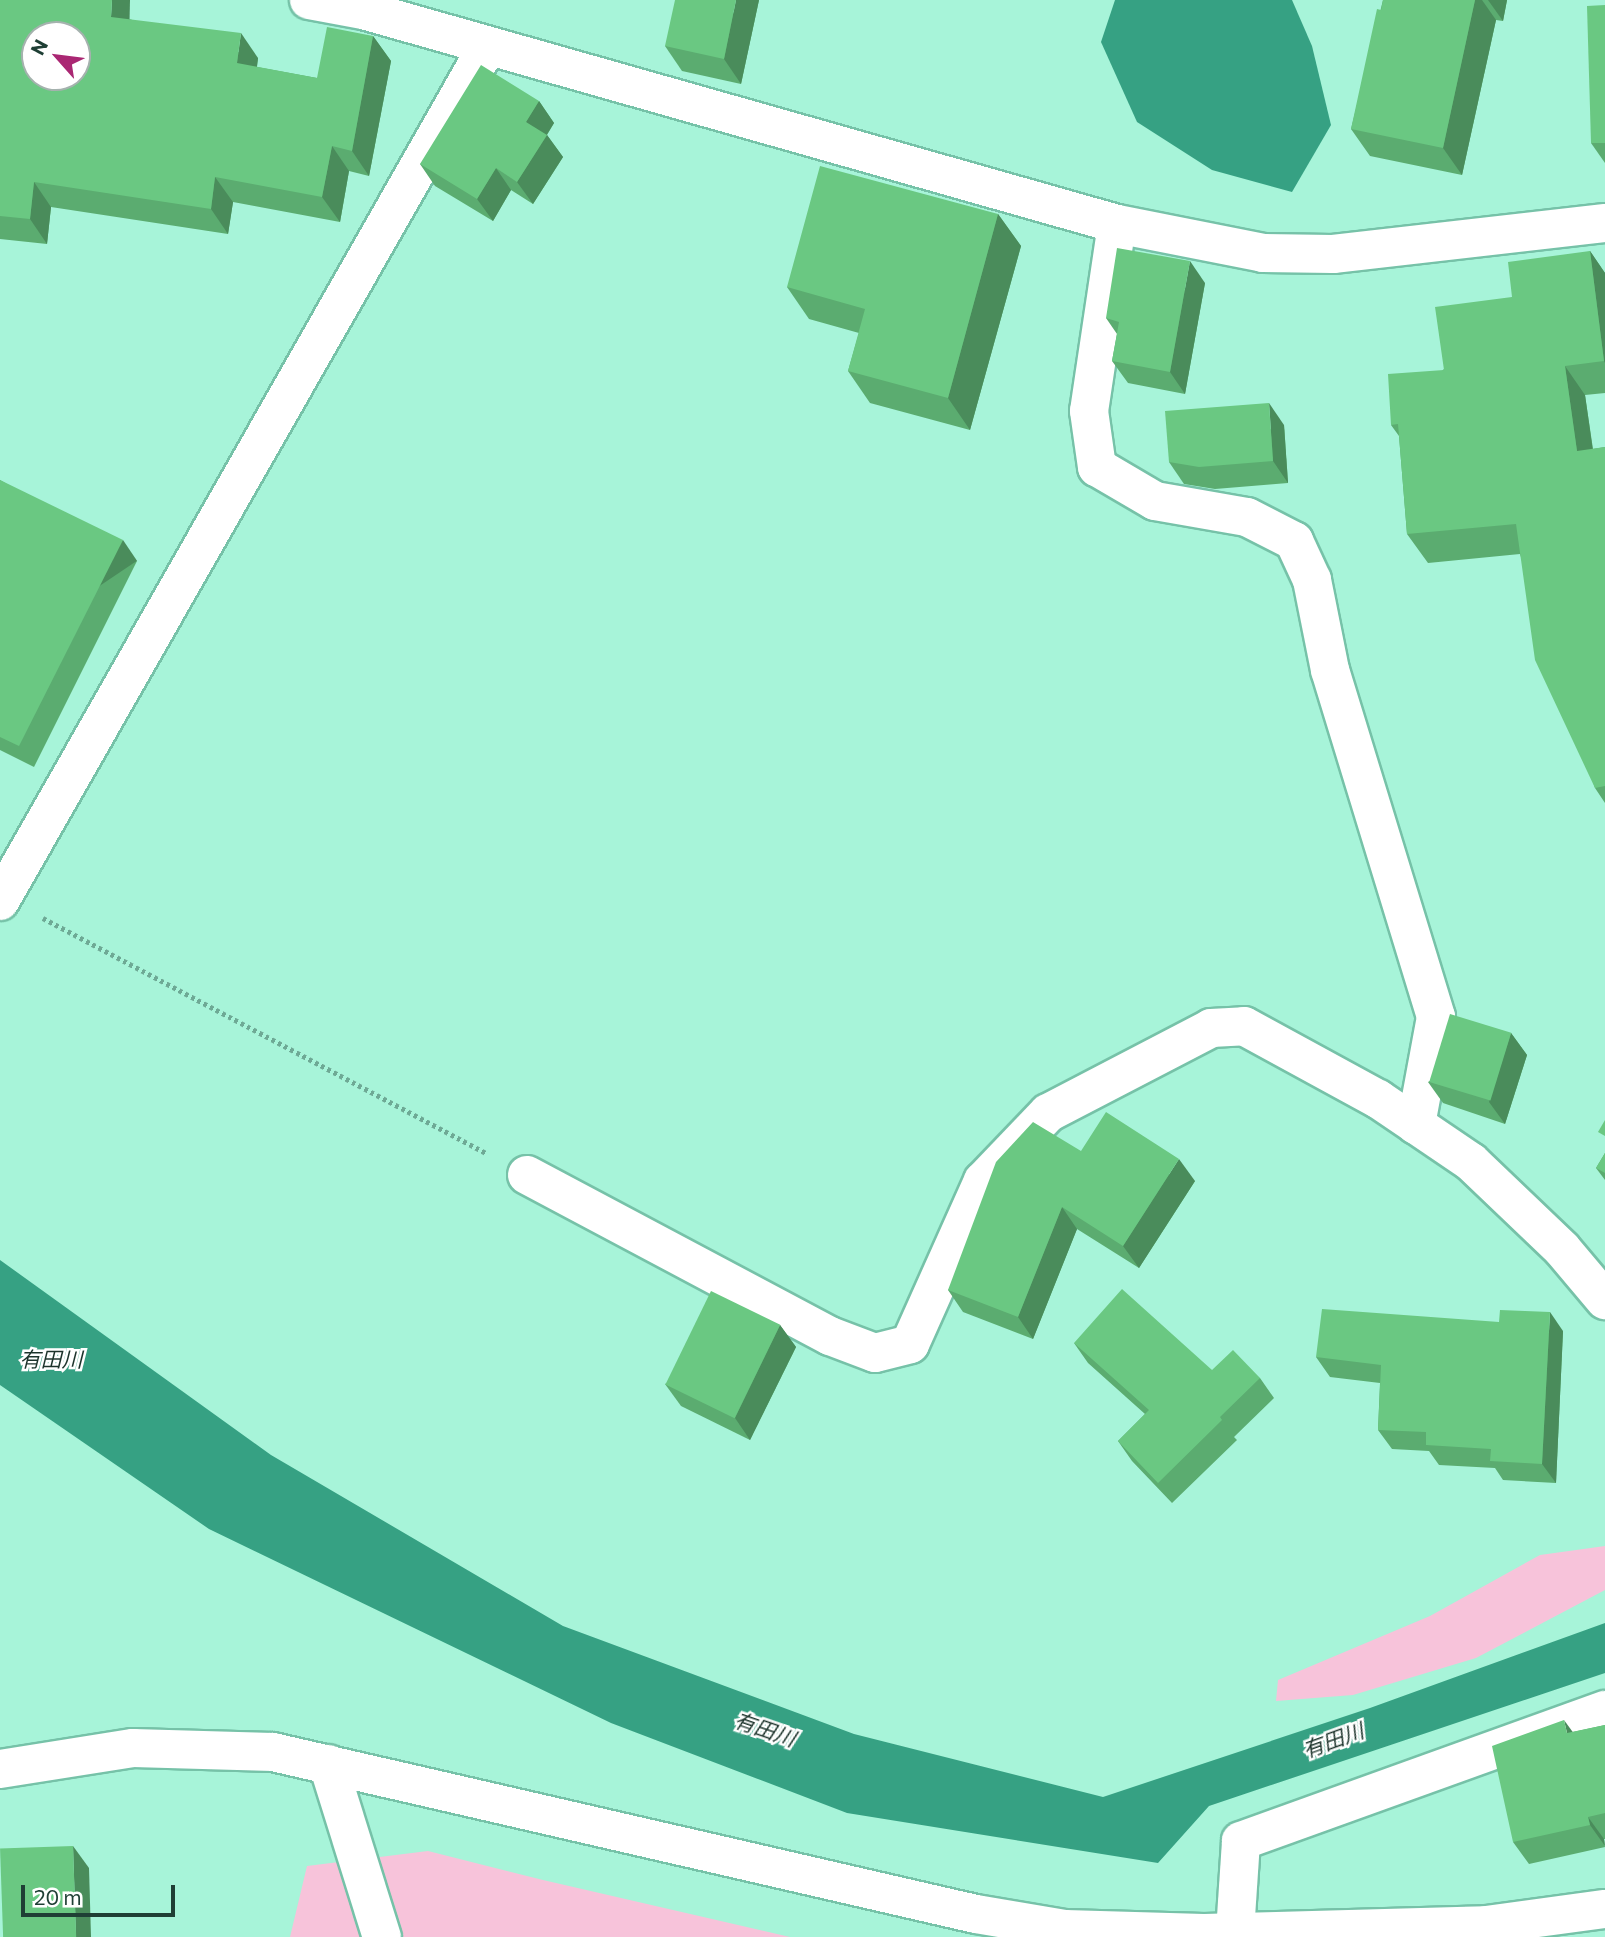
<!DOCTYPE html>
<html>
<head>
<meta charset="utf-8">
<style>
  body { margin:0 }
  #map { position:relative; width:1605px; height:1937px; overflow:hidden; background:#a7f4d9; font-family:Commissioner,"Noto Sans JP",sans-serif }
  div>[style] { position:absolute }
  .green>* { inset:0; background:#f7c3da }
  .water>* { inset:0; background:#36a183 }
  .path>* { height:4.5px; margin-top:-2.25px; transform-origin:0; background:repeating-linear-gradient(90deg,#6ea995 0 3.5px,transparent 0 7px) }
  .roads { filter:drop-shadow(2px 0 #76c2a8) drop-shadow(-2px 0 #76c2a8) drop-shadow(0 2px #76c2a8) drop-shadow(0 -2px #76c2a8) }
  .minor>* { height:38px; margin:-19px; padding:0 19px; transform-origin:19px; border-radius:19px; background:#fff }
  .wall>* { inset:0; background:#5bac70 }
  .shaded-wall>* { inset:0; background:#4a8c5b; transform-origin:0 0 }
  .building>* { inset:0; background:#6ac882; transform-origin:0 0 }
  span { translate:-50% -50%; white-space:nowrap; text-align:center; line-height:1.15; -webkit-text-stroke:5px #fff; paint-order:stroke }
  .water-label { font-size:21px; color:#1c332b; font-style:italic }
  .north { position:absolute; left:21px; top:21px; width:70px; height:70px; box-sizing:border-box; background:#fff; border:2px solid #a5b2ae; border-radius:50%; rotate:298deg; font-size:19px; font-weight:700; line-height:28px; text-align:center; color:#1f3f35 }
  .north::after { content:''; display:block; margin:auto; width:24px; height:32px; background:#aa2773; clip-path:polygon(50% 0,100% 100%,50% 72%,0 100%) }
  .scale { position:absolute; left:21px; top:1885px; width:154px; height:32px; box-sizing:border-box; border:4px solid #1f3f35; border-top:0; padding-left:9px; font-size:21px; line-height:24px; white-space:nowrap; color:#1f3f35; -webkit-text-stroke:5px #fff; paint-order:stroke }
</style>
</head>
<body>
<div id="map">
  <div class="green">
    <i style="clip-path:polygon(1605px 1546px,1605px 1590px,1476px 1658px,1353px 1695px,1276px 1701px,1278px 1680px,1430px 1616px,1540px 1555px)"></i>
    <i style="clip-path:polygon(428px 1851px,543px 1880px,790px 1937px,290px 1937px,307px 1866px)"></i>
  </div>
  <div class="water">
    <i style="clip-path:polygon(1115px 0,1292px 0,1312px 46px,1331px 125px,1292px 192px,1212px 170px,1137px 122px,1101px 42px)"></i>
    <i style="clip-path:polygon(0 1260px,271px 1455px,563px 1626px,854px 1734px,1103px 1797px,1370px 1708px,1605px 1623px,1605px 1673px,1209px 1806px,1158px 1863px,847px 1813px,611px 1723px,209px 1529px,0 1385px)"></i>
  </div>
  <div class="path">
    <i style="left:43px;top:918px;width:501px;rotate:27.94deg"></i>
  </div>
  <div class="roads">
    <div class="minor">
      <i style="left:309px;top:0;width:55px;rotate:10.5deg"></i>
      <i style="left:363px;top:10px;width:784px;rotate:15.84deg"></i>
      <i style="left:1117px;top:224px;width:149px;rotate:11.2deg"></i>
      <i style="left:1263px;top:253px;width:70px;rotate:0.8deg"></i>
      <i style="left:1333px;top:254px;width:274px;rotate:-6.5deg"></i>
      <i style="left:1117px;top:224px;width:189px;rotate:98.5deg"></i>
      <i style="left:1089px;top:411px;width:57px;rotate:81.9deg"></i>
      <i style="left:1097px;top:467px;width:67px;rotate:30.4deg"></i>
      <i style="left:1155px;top:501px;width:93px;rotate:9.9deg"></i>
      <i style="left:1247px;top:517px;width:53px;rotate:27.1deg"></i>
      <i style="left:1294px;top:541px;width:43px;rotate:65.2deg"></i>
      <i style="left:1312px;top:580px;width:92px;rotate:78.7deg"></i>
      <i style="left:1330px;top:670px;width:363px;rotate:73deg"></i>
      <i style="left:1436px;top:1017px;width:110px;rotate:100.5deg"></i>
      <i style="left:0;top:901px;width:983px;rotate:-60.31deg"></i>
      <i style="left:527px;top:1175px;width:343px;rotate:28deg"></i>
      <i style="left:830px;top:1336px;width:48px;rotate:20.7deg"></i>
      <i style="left:875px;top:1353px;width:36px;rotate:-14deg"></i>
      <i style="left:910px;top:1344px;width:179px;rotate:-65.9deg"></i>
      <i style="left:983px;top:1181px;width:94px;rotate:-46.3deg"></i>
      <i style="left:1048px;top:1113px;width:184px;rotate:-27.5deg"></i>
      <i style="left:1211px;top:1028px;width:33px;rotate:-3deg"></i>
      <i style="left:1244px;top:1026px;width:153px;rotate:28.6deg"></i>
      <i style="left:1378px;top:1099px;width:112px;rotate:34.1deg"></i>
      <i style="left:1471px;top:1162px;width:126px;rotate:43.7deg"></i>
      <i style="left:1562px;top:1249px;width:67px;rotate:49.9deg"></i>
      <i style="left:328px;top:1764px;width:181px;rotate:72.7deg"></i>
      <i style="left:0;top:1769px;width:135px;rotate:-9deg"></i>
      <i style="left:133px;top:1748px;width:140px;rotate:1.6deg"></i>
      <i style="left:273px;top:1752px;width:721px;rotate:12.98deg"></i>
      <i style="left:976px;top:1914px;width:90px;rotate:9.6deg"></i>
      <i style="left:1065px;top:1929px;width:139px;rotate:1.6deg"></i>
      <i style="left:1204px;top:1933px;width:282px;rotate:-1.6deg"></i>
      <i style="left:1486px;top:1925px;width:120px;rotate:-7.7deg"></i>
      <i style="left:1235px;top:1932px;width:91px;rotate:-86.2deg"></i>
      <i style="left:1241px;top:1841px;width:387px;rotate:-19.8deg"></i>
    </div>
  </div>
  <div class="wall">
    <i style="clip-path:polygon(0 0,129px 19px,258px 58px,257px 67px,317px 78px,373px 36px,391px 61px,369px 176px,349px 171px,340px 222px,233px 202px,228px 234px,51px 207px,47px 244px,0 239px)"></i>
    <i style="clip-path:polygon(759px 0,741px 84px,682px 71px,665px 46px)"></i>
    <i style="clip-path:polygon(1383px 0,1507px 0,1503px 21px,1496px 20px,1462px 175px,1370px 156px,1351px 129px)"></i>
    <i style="clip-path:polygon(1605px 5px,1605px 163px,1591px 143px)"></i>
    <i style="clip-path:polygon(539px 101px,554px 123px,547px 135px,563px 157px,533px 204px,511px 190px,493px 221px,435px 186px,420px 164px)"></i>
    <i style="clip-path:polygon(998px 214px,1021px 246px,970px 430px,870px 403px,848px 371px,859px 333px,809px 319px,787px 287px)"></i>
    <i style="clip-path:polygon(1590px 251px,1605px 273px,1605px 393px,1585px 395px,1593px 449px,1605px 447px,1605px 803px,1595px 788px,1520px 554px,1428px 563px,1407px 534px,1399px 436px,1391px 425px,1512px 297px)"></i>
    <i style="clip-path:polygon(1205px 283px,1185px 394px,1128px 383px,1112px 361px,1117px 334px,1106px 318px)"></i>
    <i style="clip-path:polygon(1284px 425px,1288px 483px,1215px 489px,1184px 484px,1169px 462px)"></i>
    <i style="clip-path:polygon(0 480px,137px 561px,34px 767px,0 750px)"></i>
    <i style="clip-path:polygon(1511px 1033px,1527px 1055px,1505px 1124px,1443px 1103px,1428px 1082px)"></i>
    <i style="clip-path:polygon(1081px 1151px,1195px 1181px,1139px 1268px,1077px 1229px,1033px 1339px,963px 1312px,948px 1290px)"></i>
    <i style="clip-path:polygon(1605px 1153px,1605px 1180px,1596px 1168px)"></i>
    <i style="clip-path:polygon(780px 1325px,796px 1347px,750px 1440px,681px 1406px,665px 1384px)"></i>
    <i style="clip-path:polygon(1563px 1331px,1556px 1483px,1503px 1480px,1495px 1468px,1439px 1465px,1429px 1451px,1392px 1449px,1378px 1430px,1380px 1383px,1330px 1377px,1316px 1357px)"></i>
    <i style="clip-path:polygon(1074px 1343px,1212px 1370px,1260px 1378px,1274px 1398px,1234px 1437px,1237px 1440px,1172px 1503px,1132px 1461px,1118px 1441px,1145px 1414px,1088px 1363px)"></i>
    <i style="clip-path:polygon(1605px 1725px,1605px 1839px,1604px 1839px,1605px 1847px,1529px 1864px,1513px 1842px,1573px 1732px)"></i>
  </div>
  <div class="shaded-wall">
    <i style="clip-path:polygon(112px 0,130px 0,129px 42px,111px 17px)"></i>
    <i style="clip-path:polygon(736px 0,759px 0,741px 84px,724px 59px)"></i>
    <i style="clip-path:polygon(1475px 0,1482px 0,1496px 20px,1462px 175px,1443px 148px)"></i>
    <i style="clip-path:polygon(1488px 0,1507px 0,1503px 21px)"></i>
    <i style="clip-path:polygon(241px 33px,258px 58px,254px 88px,237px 63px)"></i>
    <i style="clip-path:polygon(373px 36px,391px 61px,369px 176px,352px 151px)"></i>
    <i style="clip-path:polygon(539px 101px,554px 123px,541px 144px,526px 122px)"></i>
    <i style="clip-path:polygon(547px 135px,563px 157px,533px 204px,517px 182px)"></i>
    <i style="clip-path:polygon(332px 146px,349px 171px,340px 222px,322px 197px)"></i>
    <i style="clip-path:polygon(496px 168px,511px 190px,493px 221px,477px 199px)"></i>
    <i style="clip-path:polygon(215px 177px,233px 202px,228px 234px,211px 209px)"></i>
    <i style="clip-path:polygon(34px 182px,51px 207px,47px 244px,30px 219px)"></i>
    <i style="clip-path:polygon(998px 214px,1021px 246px,970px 430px,948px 398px)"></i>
    <i style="clip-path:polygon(1590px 251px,1605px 273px,1605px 363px,1604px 361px)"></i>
    <i style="clip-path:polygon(1190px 261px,1205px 283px,1185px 394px,1170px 372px)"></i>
    <i style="clip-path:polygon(1565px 366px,1585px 395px,1597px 480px,1577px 451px)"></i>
    <i style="clip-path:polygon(1269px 403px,1284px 425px,1288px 483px,1273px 461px)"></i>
    <i style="left:123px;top:540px;width:25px;height:231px;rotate:56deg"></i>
    <i style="clip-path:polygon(1511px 1033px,1527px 1055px,1505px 1124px,1489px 1102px)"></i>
    <i style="clip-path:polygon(1179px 1159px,1195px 1181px,1139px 1268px,1123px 1246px)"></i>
    <i style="clip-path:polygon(1062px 1207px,1077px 1229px,1033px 1339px,1018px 1317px)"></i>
    <i style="clip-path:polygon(1550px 1312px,1563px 1331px,1556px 1483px,1542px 1464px)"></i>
    <i style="clip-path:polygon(780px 1325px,796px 1347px,750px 1440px,735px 1418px)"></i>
    <i style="clip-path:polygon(1564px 1720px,1580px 1742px,1567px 1733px)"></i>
    <i style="clip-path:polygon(1588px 1817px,1604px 1839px,1605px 1846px,1590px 1825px)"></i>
    <i style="clip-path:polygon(73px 1846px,89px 1868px,91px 1937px,76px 1937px)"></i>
  </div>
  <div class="building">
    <i style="clip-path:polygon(evenodd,0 0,112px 0,111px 17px,241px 33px,237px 63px,317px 78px,327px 27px,373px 36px,352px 151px,332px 146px,322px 197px,215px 177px,211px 209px,34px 182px,30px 219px,0 216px,0 0,35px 35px,77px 35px,77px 77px,35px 77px,35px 35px)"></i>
    <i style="clip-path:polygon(675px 0,736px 0,724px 59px,665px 46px)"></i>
    <i style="clip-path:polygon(1383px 0,1475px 0,1443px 148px,1351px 129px,1377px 9px,1381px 10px)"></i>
    <i style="clip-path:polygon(1605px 5px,1605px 143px,1591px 143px,1587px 6px)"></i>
    <i style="clip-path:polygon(481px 65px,539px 101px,526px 122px,547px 135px,517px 182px,496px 168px,477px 199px,420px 164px)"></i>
    <i style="clip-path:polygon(820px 166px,998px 214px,948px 398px,848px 371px,865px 309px,787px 287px)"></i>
    <i style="clip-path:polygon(1117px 248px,1190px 261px,1170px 372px,1112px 361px,1119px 322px,1106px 318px)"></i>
    <i style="clip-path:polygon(1590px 251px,1604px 361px,1565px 366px,1577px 451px,1605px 447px,1605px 786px,1595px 788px,1535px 660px,1516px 524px,1407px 534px,1398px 424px,1391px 425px,1388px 374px,1444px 370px,1435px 307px,1512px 297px,1508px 262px)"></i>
    <i style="clip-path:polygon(1269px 403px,1273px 461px,1199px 467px,1169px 462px,1165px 411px)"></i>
    <i style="clip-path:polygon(0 480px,123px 540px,19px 746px,0 737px)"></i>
    <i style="left:1450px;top:1014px;width:64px;height:71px;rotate:17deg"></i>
    <i style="clip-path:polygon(1106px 1112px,1179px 1159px,1123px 1246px,1062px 1207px,1018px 1317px,948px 1290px,996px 1162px,1033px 1122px,1081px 1151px)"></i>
    <i style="clip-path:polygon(1605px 1120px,1605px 1136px,1598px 1132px)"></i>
    <i style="clip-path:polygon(1605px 1153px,1605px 1173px,1596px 1168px)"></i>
    <i style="clip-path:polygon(1122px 1289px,1212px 1370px,1233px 1350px,1260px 1378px,1220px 1417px,1222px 1420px,1158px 1483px,1118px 1441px,1149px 1410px,1074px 1343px)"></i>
    <i style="left:711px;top:1291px;width:77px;height:104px;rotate:26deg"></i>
    <i style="clip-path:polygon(1322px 1309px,1499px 1322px,1500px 1310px,1550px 1312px,1542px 1464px,1490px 1461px,1491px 1449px,1426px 1445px,1426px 1432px,1378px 1430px,1381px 1365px,1316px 1357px)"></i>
    <i style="clip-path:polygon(1564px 1720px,1567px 1733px,1605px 1725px,1605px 1813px,1588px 1817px,1590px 1825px,1513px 1842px,1492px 1746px)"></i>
    <i style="left:73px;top:1846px;width:91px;height:73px;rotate:88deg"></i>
  </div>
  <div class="water-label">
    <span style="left:51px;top:1359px">有田川</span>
    <span style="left:765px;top:1729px;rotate:19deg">有田川</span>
    <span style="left:1333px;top:1740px;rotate:-20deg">有田川</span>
  </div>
  <div class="north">N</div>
  <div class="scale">20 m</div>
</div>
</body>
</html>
